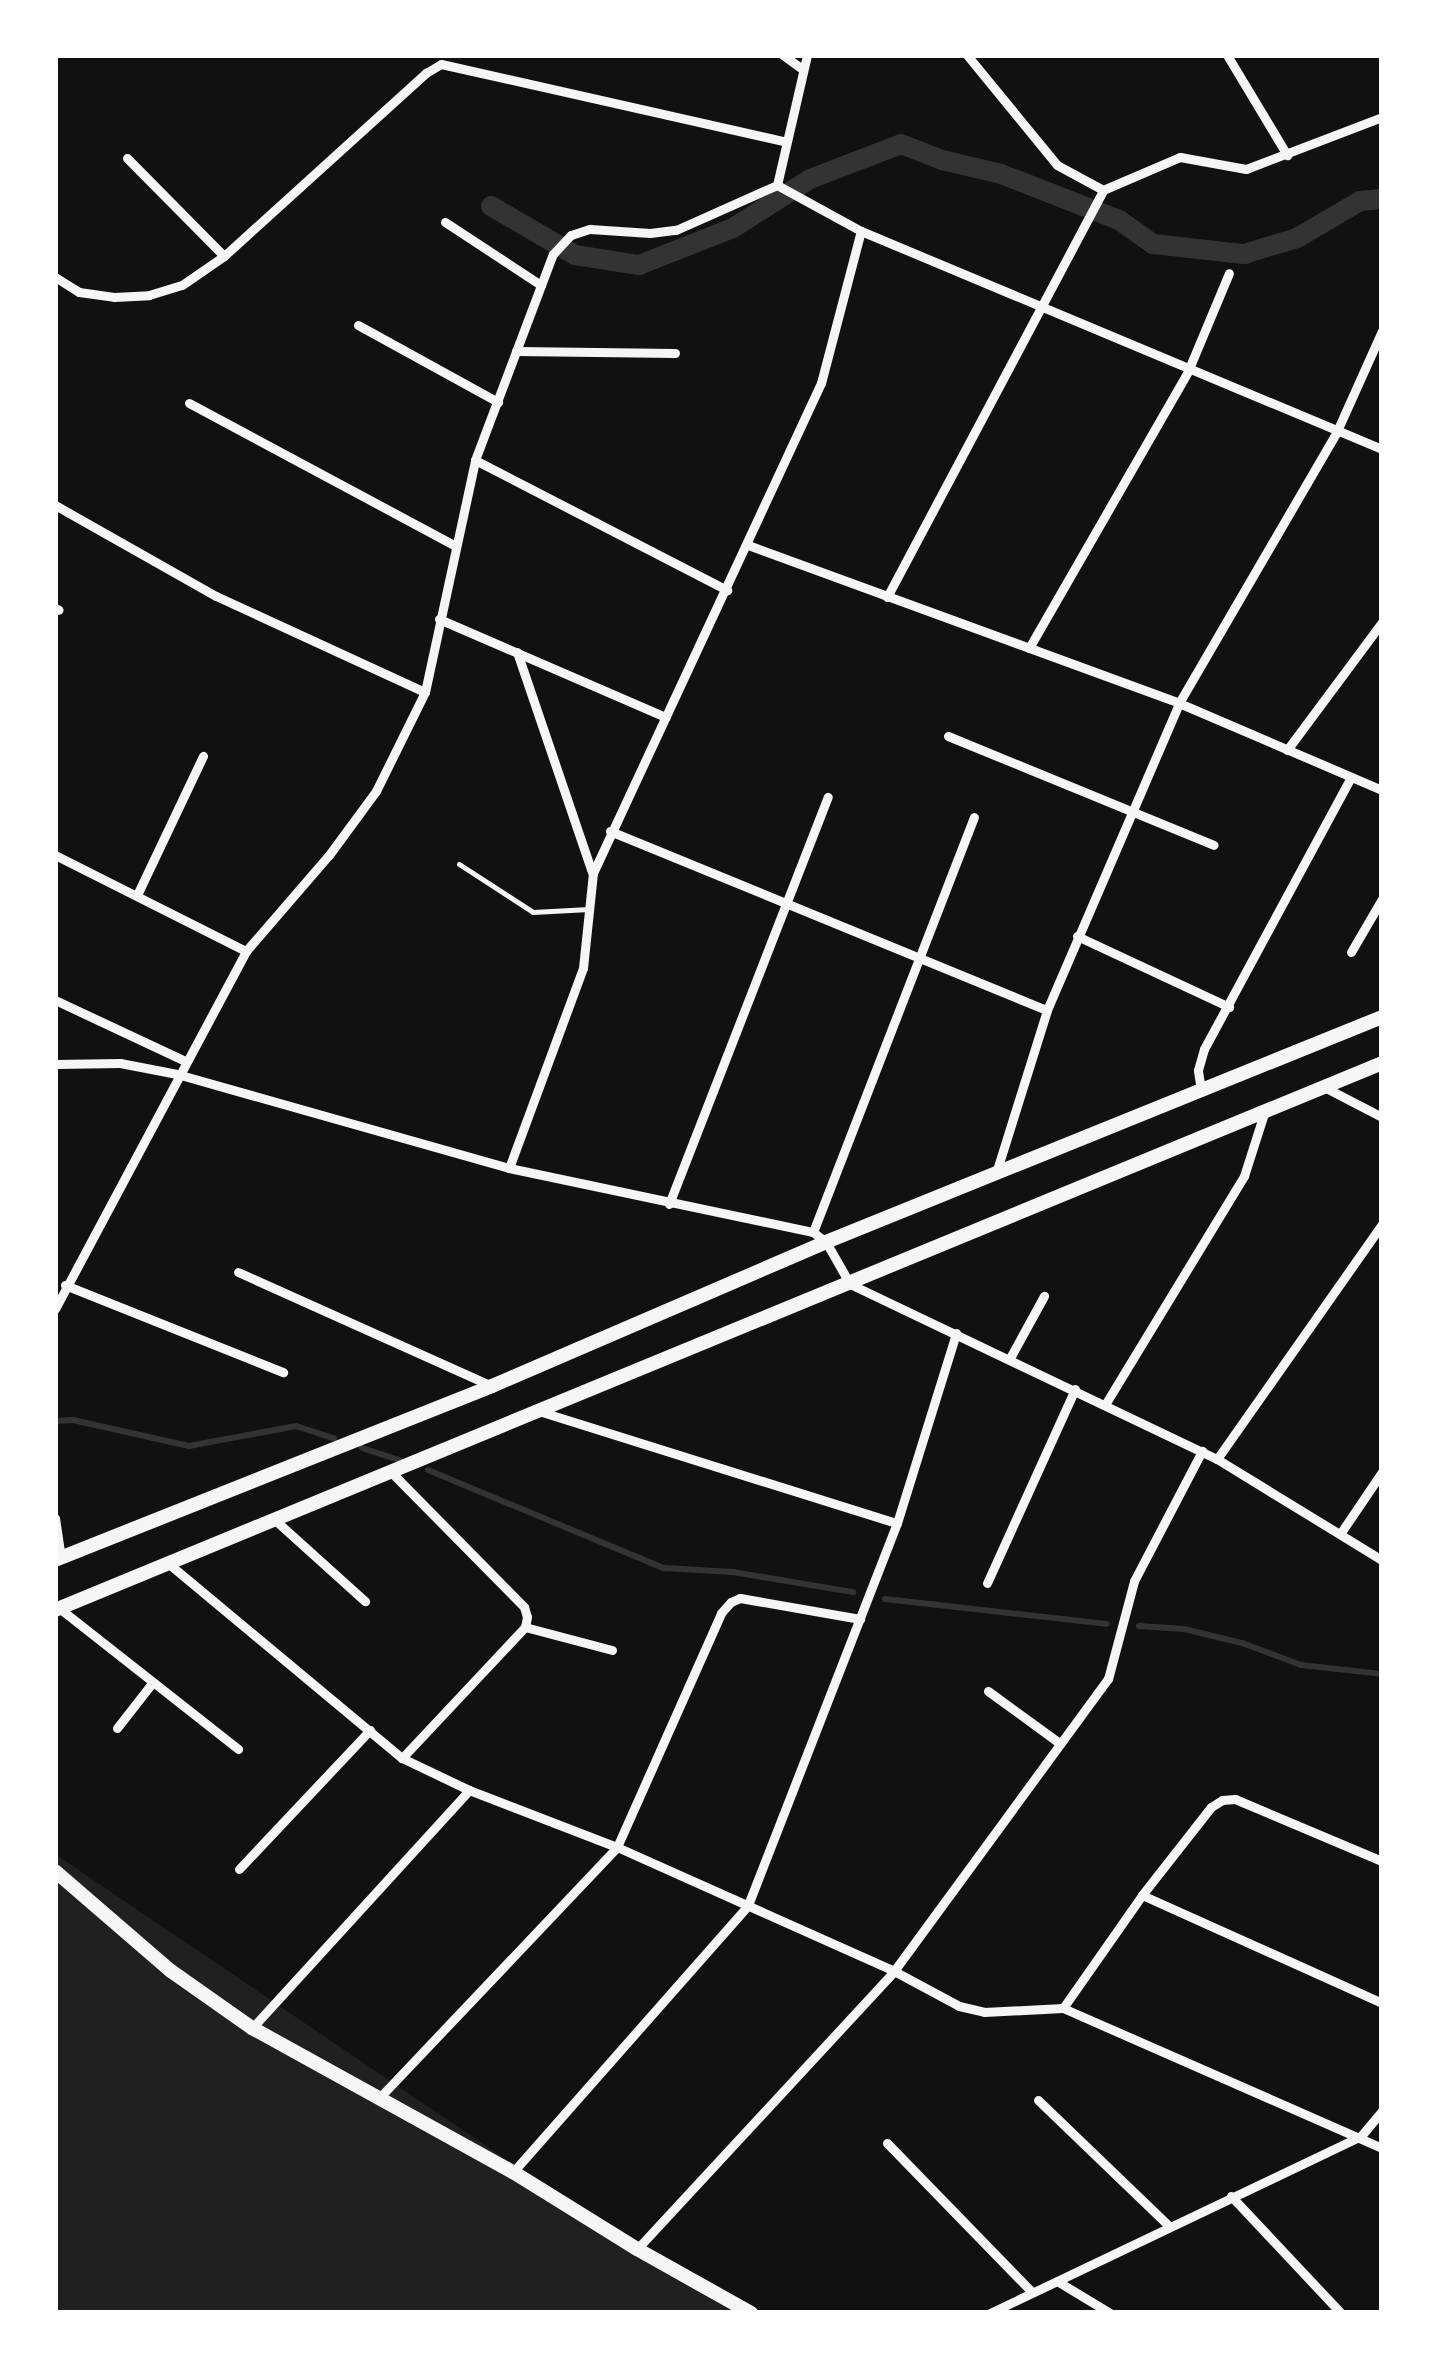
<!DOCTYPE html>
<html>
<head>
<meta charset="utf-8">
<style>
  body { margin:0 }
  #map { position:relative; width:1437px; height:2368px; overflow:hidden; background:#111; font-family:Jost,sans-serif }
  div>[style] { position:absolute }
  .green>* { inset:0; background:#202020 }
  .stream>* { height:6px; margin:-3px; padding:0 3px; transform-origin:3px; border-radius:3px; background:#333 }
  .canal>* { height:20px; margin:-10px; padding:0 10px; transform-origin:10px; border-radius:10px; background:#333 }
  .service>* { height:5px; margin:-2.5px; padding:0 2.5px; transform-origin:2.5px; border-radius:2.5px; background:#f5f5f5 }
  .minor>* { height:9px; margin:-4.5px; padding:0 4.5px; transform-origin:4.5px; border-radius:4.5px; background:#f5f5f5 }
  .secondary>* { height:14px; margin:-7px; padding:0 7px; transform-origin:7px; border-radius:7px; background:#f5f5f5 }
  span { translate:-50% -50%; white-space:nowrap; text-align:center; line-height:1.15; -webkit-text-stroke:8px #fff; paint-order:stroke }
  .frame { position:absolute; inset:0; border:58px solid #fff; pointer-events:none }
</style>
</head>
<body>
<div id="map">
  <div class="green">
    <i style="clip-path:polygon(55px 1854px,733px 2313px,55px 2313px)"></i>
  </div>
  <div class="stream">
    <i style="left:56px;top:1421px;width:17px;rotate:-3deg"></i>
    <i style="left:73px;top:1420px;width:119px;rotate:12.6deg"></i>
    <i style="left:189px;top:1446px;width:109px;rotate:-10.6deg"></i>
    <i style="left:296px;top:1426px;width:40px;rotate:18deg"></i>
    <i style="left:362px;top:1448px;width:40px;rotate:18deg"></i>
    <i style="left:428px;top:1470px;width:256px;rotate:22.6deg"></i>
    <i style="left:664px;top:1568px;width:69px;rotate:3.3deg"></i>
    <i style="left:733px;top:1572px;width:122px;rotate:9.5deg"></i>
    <i style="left:885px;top:1599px;width:223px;rotate:6.4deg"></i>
    <i style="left:1139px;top:1626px;width:45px;rotate:3.8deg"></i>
    <i style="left:1184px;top:1629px;width:60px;rotate:13.6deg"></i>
    <i style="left:1242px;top:1643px;width:63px;rotate:20.4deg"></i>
    <i style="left:1301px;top:1665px;width:81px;rotate:6.3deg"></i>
  </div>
  <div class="canal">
    <i style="left:491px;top:206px;width:97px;rotate:30.3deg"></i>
    <i style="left:575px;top:255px;width:65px;rotate:8.9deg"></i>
    <i style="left:639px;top:265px;width:101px;rotate:-21.5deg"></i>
    <i style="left:733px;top:228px;width:91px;rotate:-32.5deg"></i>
    <i style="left:810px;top:179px;width:97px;rotate:-21deg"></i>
    <i style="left:901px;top:144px;width:44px;rotate:21.3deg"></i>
    <i style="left:942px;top:160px;width:61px;rotate:13.3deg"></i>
    <i style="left:1001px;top:174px;width:127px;rotate:21.3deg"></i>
    <i style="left:1119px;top:220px;width:42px;rotate:35.2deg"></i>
    <i style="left:1153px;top:244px;width:92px;rotate:6.3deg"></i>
    <i style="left:1244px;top:254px;width:55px;rotate:-16.8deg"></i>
    <i style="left:1297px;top:238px;width:73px;rotate:-30.4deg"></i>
    <i style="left:1360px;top:201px;width:22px;rotate:-5deg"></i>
  </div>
  <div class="service">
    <i style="left:459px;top:864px;width:88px;rotate:33deg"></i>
    <i style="left:533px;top:912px;width:56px;rotate:-3.1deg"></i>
  </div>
  <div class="minor">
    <i style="left:783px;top:55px;width:24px;rotate:36deg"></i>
    <i style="left:967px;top:55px;width:142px;rotate:50.7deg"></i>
    <i style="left:1057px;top:165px;width:52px;rotate:28.5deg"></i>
    <i style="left:1103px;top:190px;width:84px;rotate:-23.2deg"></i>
    <i style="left:1180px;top:157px;width:67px;rotate:10.3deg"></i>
    <i style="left:1246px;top:169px;width:146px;rotate:-20.9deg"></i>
    <i style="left:1227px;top:55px;width:117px;rotate:59deg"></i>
    <i style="left:127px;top:158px;width:138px;rotate:45.3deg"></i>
    <i style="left:777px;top:185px;width:96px;rotate:28.7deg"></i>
    <i style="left:861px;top:231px;width:565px;rotate:22.71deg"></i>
    <i style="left:777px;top:185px;width:133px;rotate:-77deg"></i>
    <i style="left:445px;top:222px;width:115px;rotate:33.3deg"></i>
    <i style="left:55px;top:277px;width:28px;rotate:32deg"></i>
    <i style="left:79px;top:292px;width:35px;rotate:8deg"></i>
    <i style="left:114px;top:297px;width:35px;rotate:-3deg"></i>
    <i style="left:149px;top:295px;width:34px;rotate:-17deg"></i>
    <i style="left:182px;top:285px;width:51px;rotate:-34.6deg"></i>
    <i style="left:224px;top:256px;width:273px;rotate:-42.2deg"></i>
    <i style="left:426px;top:73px;width:17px;rotate:-31deg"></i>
    <i style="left:441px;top:64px;width:351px;rotate:12.7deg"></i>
    <i style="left:358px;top:325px;width:160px;rotate:28.8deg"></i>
    <i style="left:516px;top:351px;width:159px;rotate:0.7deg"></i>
    <i style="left:189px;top:403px;width:301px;rotate:28.2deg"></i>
    <i style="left:475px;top:460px;width:284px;rotate:27.3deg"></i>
    <i style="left:55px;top:505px;width:185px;rotate:29.5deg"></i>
    <i style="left:216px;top:596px;width:230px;rotate:24.7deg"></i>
    <i style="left:748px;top:545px;width:459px;rotate:20.1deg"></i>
    <i style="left:1179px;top:703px;width:221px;rotate:23.2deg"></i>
    <i style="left:887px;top:597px;width:461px;rotate:-62deg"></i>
    <i style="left:55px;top:608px;width:4px;rotate:27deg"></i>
    <i style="left:439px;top:619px;width:247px;rotate:23.4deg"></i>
    <i style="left:1029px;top:648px;width:319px;rotate:-60.1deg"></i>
    <i style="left:1188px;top:371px;width:106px;rotate:-67.3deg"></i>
    <i style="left:517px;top:652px;width:232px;rotate:71.2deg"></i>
    <i style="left:948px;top:736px;width:287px;rotate:22.3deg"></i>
    <i style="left:1287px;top:750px;width:159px;rotate:-53.4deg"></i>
    <i style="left:610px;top:831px;width:472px;rotate:22.3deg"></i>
    <i style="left:55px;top:855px;width:214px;rotate:26.7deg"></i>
    <i style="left:137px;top:895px;width:154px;rotate:-64.6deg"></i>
    <i style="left:1077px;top:936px;width:168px;rotate:25deg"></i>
    <i style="left:1351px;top:952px;width:61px;rotate:-59.7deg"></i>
    <i style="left:55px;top:1000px;width:144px;rotate:25.1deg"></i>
    <i style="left:55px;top:1064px;width:65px;rotate:-0.9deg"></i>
    <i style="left:120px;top:1063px;width:58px;rotate:10.9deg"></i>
    <i style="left:177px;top:1074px;width:345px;rotate:15.8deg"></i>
    <i style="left:509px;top:1168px;width:311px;rotate:11.9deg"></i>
    <i style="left:813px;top:1232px;width:16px;rotate:38deg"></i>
    <i style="left:826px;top:1242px;width:48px;rotate:60.3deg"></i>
    <i style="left:850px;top:1284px;width:407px;rotate:25.5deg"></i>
    <i style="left:1217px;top:1459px;width:193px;rotate:31.5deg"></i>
    <i style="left:1326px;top:1088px;width:63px;rotate:27.4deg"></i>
    <i style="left:1201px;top:1090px;width:20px;rotate:-99deg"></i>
    <i style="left:1198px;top:1070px;width:22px;rotate:-74deg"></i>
    <i style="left:1204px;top:1049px;width:307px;rotate:-61.6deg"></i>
    <i style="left:509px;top:1168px;width:213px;rotate:-69.7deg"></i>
    <i style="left:583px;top:968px;width:96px;rotate:-84deg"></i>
    <i style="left:593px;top:873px;width:540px;rotate:-65.05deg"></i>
    <i style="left:821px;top:383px;width:157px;rotate:-75.3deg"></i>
    <i style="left:996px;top:1173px;width:171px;rotate:-72.6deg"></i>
    <i style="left:1047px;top:1010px;width:334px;rotate:-66.7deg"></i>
    <i style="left:1179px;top:703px;width:315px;rotate:-59.8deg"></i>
    <i style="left:1337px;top:431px;width:110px;rotate:-65.8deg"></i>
    <i style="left:669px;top:1204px;width:437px;rotate:-68.7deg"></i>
    <i style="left:813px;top:1232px;width:445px;rotate:-68.8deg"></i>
    <i style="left:238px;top:1272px;width:278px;rotate:24.2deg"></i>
    <i style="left:65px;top:1285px;width:235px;rotate:21.8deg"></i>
    <i style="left:55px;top:1309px;width:406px;rotate:-61.9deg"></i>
    <i style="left:246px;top:951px;width:127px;rotate:-49.2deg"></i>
    <i style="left:329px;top:855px;width:79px;rotate:-53.7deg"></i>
    <i style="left:376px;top:791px;width:110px;rotate:-63.7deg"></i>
    <i style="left:425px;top:692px;width:237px;rotate:-77.8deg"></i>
    <i style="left:475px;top:460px;width:220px;rotate:-69.3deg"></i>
    <i style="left:553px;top:254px;width:26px;rotate:-47deg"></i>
    <i style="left:571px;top:235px;width:20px;rotate:-18deg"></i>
    <i style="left:590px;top:229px;width:60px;rotate:3.8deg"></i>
    <i style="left:650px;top:233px;width:26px;rotate:-7deg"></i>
    <i style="left:676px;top:230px;width:111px;rotate:-24deg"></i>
    <i style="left:1010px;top:1358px;width:71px;rotate:-61.3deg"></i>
    <i style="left:1106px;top:1403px;width:266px;rotate:-58.7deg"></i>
    <i style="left:1244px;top:1176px;width:69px;rotate:-72.3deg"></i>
    <i style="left:542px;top:1412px;width:372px;rotate:17.4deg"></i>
    <i style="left:1217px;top:1459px;width:287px;rotate:-54.9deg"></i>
    <i style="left:393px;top:1474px;width:187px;rotate:45.4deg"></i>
    <i style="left:524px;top:1607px;width:10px;rotate:73deg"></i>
    <i style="left:527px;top:1617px;width:10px;rotate:101deg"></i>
    <i style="left:525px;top:1627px;width:180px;rotate:133.2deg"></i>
    <i style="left:55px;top:1518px;width:40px;rotate:81.5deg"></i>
    <i style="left:276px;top:1521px;width:120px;rotate:42deg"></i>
    <i style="left:1340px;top:1534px;width:75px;rotate:-55.9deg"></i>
    <i style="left:169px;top:1564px;width:303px;rotate:39.8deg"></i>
    <i style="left:402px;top:1758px;width:74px;rotate:25.5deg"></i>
    <i style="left:469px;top:1790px;width:159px;rotate:21.1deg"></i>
    <i style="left:617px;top:1847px;width:303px;rotate:24.1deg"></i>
    <i style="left:894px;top:1971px;width:74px;rotate:28.3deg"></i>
    <i style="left:959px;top:2006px;width:26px;rotate:13deg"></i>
    <i style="left:984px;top:2012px;width:79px;rotate:-2.9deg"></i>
    <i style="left:1063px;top:2008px;width:348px;rotate:23.7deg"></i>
    <i style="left:987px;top:1583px;width:213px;rotate:-65.6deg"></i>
    <i style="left:59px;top:1608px;width:228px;rotate:38.2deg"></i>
    <i style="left:525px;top:1627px;width:90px;rotate:14.8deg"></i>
    <i style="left:988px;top:1691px;width:87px;rotate:36.1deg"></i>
    <i style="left:117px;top:1728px;width:58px;rotate:-52deg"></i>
    <i style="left:239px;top:1869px;width:191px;rotate:-46.7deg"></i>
    <i style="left:1142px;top:1895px;width:263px;rotate:24.2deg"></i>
    <i style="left:1063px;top:2008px;width:138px;rotate:-55deg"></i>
    <i style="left:1142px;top:1895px;width:112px;rotate:-51.9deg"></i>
    <i style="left:1211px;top:1807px;width:13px;rotate:-32deg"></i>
    <i style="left:1222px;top:1800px;width:13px;rotate:-4deg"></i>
    <i style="left:1235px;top:1799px;width:160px;rotate:22.9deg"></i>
    <i style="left:252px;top:2028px;width:322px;rotate:-47.6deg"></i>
    <i style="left:381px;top:2096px;width:343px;rotate:-46.5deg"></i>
    <i style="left:617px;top:1847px;width:256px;rotate:-66deg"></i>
    <i style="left:721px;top:1613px;width:15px;rotate:-48deg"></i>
    <i style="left:731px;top:1602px;width:10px;rotate:-24deg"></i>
    <i style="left:740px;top:1598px;width:122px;rotate:9.9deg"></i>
    <i style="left:1038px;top:2100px;width:180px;rotate:43.9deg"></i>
    <i style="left:887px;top:2143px;width:208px;rotate:45.8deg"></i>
    <i style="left:513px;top:2172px;width:356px;rotate:-48.6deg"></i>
    <i style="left:748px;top:1905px;width:410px;rotate:-68.7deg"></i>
    <i style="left:897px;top:1523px;width:199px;rotate:-72.7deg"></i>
    <i style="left:1231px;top:2196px;width:161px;rotate:46.8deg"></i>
    <i style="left:637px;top:2249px;width:379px;rotate:-47.2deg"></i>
    <i style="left:894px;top:1971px;width:362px;rotate:-53.8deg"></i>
    <i style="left:1108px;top:1679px;width:101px;rotate:-75.1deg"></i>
    <i style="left:1134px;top:1581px;width:147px;rotate:-62.4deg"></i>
    <i style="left:1057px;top:2281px;width:62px;rotate:31.1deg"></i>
    <i style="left:990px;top:2313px;width:411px;rotate:-25.5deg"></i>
    <i style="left:1361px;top:2136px;width:33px;rotate:-50deg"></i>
  </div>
  <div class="secondary">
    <i style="left:55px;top:1560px;width:470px;rotate:-21.7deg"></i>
    <i style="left:492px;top:1386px;width:364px;rotate:-23.3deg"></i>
    <i style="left:826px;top:1242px;width:600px;rotate:-22.03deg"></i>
    <i style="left:55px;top:1610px;width:1435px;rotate:-22.4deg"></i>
    <i style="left:55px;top:1871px;width:153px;rotate:40.8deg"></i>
    <i style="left:171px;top:1971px;width:99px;rotate:35.1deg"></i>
    <i style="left:252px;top:2028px;width:298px;rotate:28.9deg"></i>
    <i style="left:513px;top:2172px;width:146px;rotate:31.8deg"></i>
    <i style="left:637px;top:2249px;width:131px;rotate:29.3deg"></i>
  </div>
  <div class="frame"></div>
</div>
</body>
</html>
